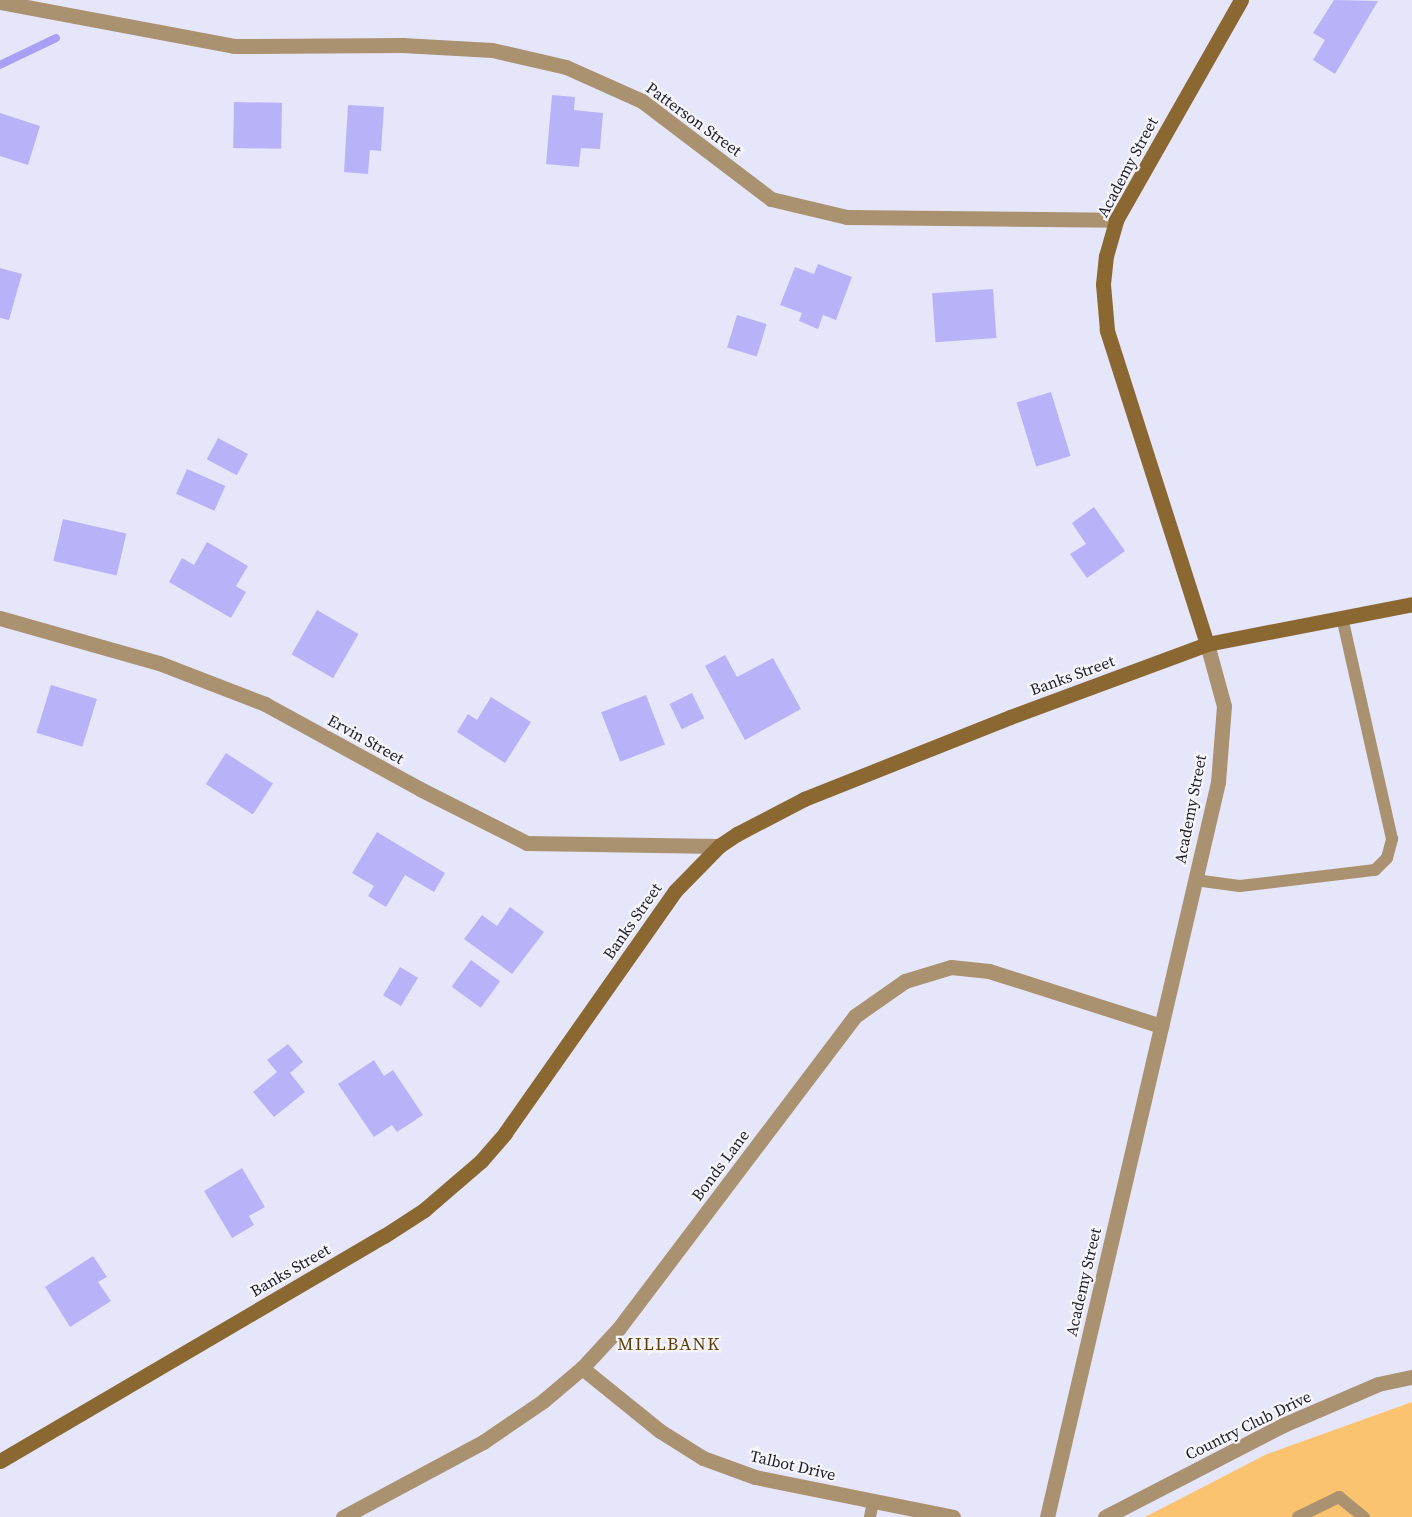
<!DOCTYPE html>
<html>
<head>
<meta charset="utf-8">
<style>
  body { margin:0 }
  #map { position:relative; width:1412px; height:1517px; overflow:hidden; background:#e6e6fb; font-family:"Source Serif 4",serif }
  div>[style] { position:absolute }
  .green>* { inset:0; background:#fbc36f }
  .stream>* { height:8px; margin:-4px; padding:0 4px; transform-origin:4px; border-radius:4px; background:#a89ff6 }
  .building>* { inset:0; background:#b8b3f9; transform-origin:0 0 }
  .lane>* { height:12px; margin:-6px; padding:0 6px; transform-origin:6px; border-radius:6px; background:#aa9270 }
  .street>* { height:15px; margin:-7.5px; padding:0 7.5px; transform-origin:7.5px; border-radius:7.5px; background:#aa9270 }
  .secondary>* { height:15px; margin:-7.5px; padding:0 7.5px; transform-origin:7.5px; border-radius:7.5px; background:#8b6832 }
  span { translate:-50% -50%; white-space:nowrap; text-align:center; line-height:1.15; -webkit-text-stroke:4.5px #f5f5fa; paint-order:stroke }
  .street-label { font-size:16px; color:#1f1e28 }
  .neighbourhood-label { font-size:18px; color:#5e3f05; letter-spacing:1.5px }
</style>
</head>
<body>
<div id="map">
  <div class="green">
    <i style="clip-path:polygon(1412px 1402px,1412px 1517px,1145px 1517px,1267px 1454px)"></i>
  </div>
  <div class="stream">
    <i style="left:0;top:65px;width:62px;rotate:-25.7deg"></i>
  </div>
  <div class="building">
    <i style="clip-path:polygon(1334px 0,1378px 1px,1335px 74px,1313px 60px,1325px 40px,1313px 33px)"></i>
    <i style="clip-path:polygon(552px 95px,575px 97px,574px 110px,603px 113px,600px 149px,581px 148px,579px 167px,546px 164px)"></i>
    <i style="left:234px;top:102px;width:48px;height:46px;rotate:1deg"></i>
    <i style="clip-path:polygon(348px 105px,384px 107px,381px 151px,370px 150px,368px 174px,344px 172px)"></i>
    <i style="clip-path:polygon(0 113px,40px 126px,28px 165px,0 156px)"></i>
    <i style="clip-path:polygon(818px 264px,852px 277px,836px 320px,823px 315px,818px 329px,799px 321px,802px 313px,780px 305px,795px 267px,814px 274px)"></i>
    <i style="clip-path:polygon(0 268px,22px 274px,9px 320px,0 318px)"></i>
    <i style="left:993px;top:289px;width:49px;height:61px;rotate:86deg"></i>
    <i style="left:737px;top:315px;width:31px;height:34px;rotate:17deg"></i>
    <i style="left:1051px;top:392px;width:67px;height:36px;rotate:73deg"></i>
    <i style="left:218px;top:438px;width:34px;height:24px;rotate:28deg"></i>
    <i style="left:187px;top:469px;width:42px;height:27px;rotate:24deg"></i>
    <i style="clip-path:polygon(1094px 507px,1125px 551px,1087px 578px,1070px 554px,1086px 544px,1072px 523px)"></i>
    <i style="left:63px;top:519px;width:65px;height:43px;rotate:13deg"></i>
    <i style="clip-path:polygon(207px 542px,248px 566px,236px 586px,246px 592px,231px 618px,169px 582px,182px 558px,194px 565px)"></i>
    <i style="left:317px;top:610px;width:48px;height:51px;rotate:30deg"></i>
    <i style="clip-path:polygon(725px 655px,737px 677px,773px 658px,801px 709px,745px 740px,705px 666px)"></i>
    <i style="left:51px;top:685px;width:48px;height:50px;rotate:17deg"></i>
    <i style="left:692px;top:693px;width:28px;height:25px;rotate:64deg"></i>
    <i style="left:646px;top:695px;width:53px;height:48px;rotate:69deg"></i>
    <i style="clip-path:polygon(491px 697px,531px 722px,505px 763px,457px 732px,468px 714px,477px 720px)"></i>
    <i style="left:226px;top:753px;width:56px;height:37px;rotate:33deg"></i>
    <i style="clip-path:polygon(377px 832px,445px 873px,434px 892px,405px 875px,386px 907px,368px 896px,374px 886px,352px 873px)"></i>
    <i style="clip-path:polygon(510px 907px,544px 932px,512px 974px,464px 939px,482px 915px,497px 926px)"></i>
    <i style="left:471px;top:960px;width:36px;height:33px;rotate:36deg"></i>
    <i style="left:400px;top:967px;width:21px;height:33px;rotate:31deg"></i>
    <i style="clip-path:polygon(288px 1044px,303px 1062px,290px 1073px,305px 1092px,274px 1117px,253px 1092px,277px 1072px,267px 1060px)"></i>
    <i style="clip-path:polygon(374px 1060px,384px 1076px,393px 1070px,423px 1115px,397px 1132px,392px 1125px,374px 1137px,338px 1084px)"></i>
    <i style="clip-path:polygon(242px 1168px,265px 1207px,249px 1216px,254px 1225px,232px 1238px,204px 1191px)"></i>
    <i style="clip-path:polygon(93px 1256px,107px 1277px,98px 1282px,111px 1301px,70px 1327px,45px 1287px)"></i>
  </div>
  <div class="lane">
    <i style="left:1195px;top:880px;width:45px;rotate:7.6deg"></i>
    <i style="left:1240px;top:886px;width:136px;rotate:-6.8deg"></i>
    <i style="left:1375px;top:870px;width:17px;rotate:-45deg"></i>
    <i style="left:1387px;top:858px;width:20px;rotate:-75deg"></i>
    <i style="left:1392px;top:839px;width:227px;rotate:-102.7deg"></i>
    <i style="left:870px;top:1517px;width:16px;rotate:-79deg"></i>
    <i style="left:1298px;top:1517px;width:46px;rotate:-26deg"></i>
    <i style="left:1339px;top:1497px;width:32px;rotate:39deg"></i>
  </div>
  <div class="street">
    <i style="left:0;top:2px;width:238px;rotate:10.6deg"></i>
    <i style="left:234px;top:46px;width:168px;rotate:-0.3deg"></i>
    <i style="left:402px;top:45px;width:90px;rotate:3.2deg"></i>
    <i style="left:492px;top:50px;width:76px;rotate:12.9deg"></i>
    <i style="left:566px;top:67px;width:83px;rotate:24.1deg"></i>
    <i style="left:642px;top:101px;width:162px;rotate:37.2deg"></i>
    <i style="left:771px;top:199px;width:78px;rotate:13.3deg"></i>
    <i style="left:847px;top:217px;width:269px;rotate:0.6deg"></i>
    <i style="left:0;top:618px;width:165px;rotate:15.8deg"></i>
    <i style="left:159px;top:663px;width:114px;rotate:21.1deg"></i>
    <i style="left:265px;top:704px;width:177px;rotate:28.7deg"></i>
    <i style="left:420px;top:789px;width:120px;rotate:26.8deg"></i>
    <i style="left:527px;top:843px;width:192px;rotate:0.9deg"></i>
    <i style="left:582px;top:1368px;width:100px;rotate:38.9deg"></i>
    <i style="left:660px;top:1431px;width:51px;rotate:32.1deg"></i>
    <i style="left:703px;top:1458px;width:55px;rotate:20.1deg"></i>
    <i style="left:755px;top:1477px;width:202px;rotate:11.4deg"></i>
    <i style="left:343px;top:1517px;width:159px;rotate:-28.2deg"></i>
    <i style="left:483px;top:1442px;width:73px;rotate:-34.3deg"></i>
    <i style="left:543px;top:1401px;width:51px;rotate:-40.2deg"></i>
    <i style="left:582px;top:1368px;width:54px;rotate:-47.2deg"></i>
    <i style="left:619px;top:1328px;width:391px;rotate:-52.9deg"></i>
    <i style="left:855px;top:1016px;width:61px;rotate:-35deg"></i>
    <i style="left:905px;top:981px;width:48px;rotate:-16.9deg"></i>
    <i style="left:951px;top:967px;width:38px;rotate:6deg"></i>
    <i style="left:989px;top:971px;width:181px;rotate:17.7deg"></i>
    <i style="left:1047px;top:1517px;width:755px;rotate:-76.9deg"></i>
    <i style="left:1218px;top:782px;width:76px;rotate:-85.5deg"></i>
    <i style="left:1224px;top:706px;width:64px;rotate:-105.3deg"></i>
    <i style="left:1105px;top:1517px;width:200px;rotate:-27.3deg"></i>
    <i style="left:1283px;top:1425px;width:103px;rotate:-23.3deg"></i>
    <i style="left:1378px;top:1384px;width:35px;rotate:-12deg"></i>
  </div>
  <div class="secondary">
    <i style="left:1207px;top:644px;width:330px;rotate:-107.7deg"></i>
    <i style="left:1107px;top:330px;width:46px;rotate:-95deg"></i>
    <i style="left:1103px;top:284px;width:28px;rotate:-84deg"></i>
    <i style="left:1106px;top:256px;width:37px;rotate:-74deg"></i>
    <i style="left:1116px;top:220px;width:253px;rotate:-60.4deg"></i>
    <i style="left:0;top:1461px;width:445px;rotate:-30.4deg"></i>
    <i style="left:384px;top:1236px;width:48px;rotate:-33deg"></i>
    <i style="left:424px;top:1210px;width:75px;rotate:-40.7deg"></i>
    <i style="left:481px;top:1161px;width:37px;rotate:-49deg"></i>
    <i style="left:505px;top:1133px;width:296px;rotate:-54.9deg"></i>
    <i style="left:675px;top:891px;width:63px;rotate:-45.6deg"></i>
    <i style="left:719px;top:846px;width:22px;rotate:-34deg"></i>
    <i style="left:737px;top:834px;width:76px;rotate:-27.6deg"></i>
    <i style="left:804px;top:799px;width:222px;rotate:-21.7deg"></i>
    <i style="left:1010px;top:717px;width:210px;rotate:-20.3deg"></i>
    <i style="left:1207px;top:644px;width:209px;rotate:-11deg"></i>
  </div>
  <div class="street-label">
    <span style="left:694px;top:119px;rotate:36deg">Patterson Street</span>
    <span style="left:1127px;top:167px;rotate:-62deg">Academy Street</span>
    <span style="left:1072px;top:675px;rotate:-20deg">Banks Street</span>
    <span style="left:366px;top:739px;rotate:29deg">Ervin Street</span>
    <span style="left:1190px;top:809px;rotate:-79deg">Academy Street</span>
    <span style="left:632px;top:921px;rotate:-55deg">Banks Street</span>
    <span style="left:720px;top:1165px;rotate:-53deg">Bonds Lane</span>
    <span style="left:290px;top:1270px;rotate:-30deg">Banks Street</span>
    <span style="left:1083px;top:1282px;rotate:-77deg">Academy Street</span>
    <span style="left:1248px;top:1425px;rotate:-26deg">Country Club Drive</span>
    <span style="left:793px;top:1465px;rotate:13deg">Talbot Drive</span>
  </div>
  <div class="neighbourhood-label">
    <span style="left:669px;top:1344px">MILLBANK</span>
  </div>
</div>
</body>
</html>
